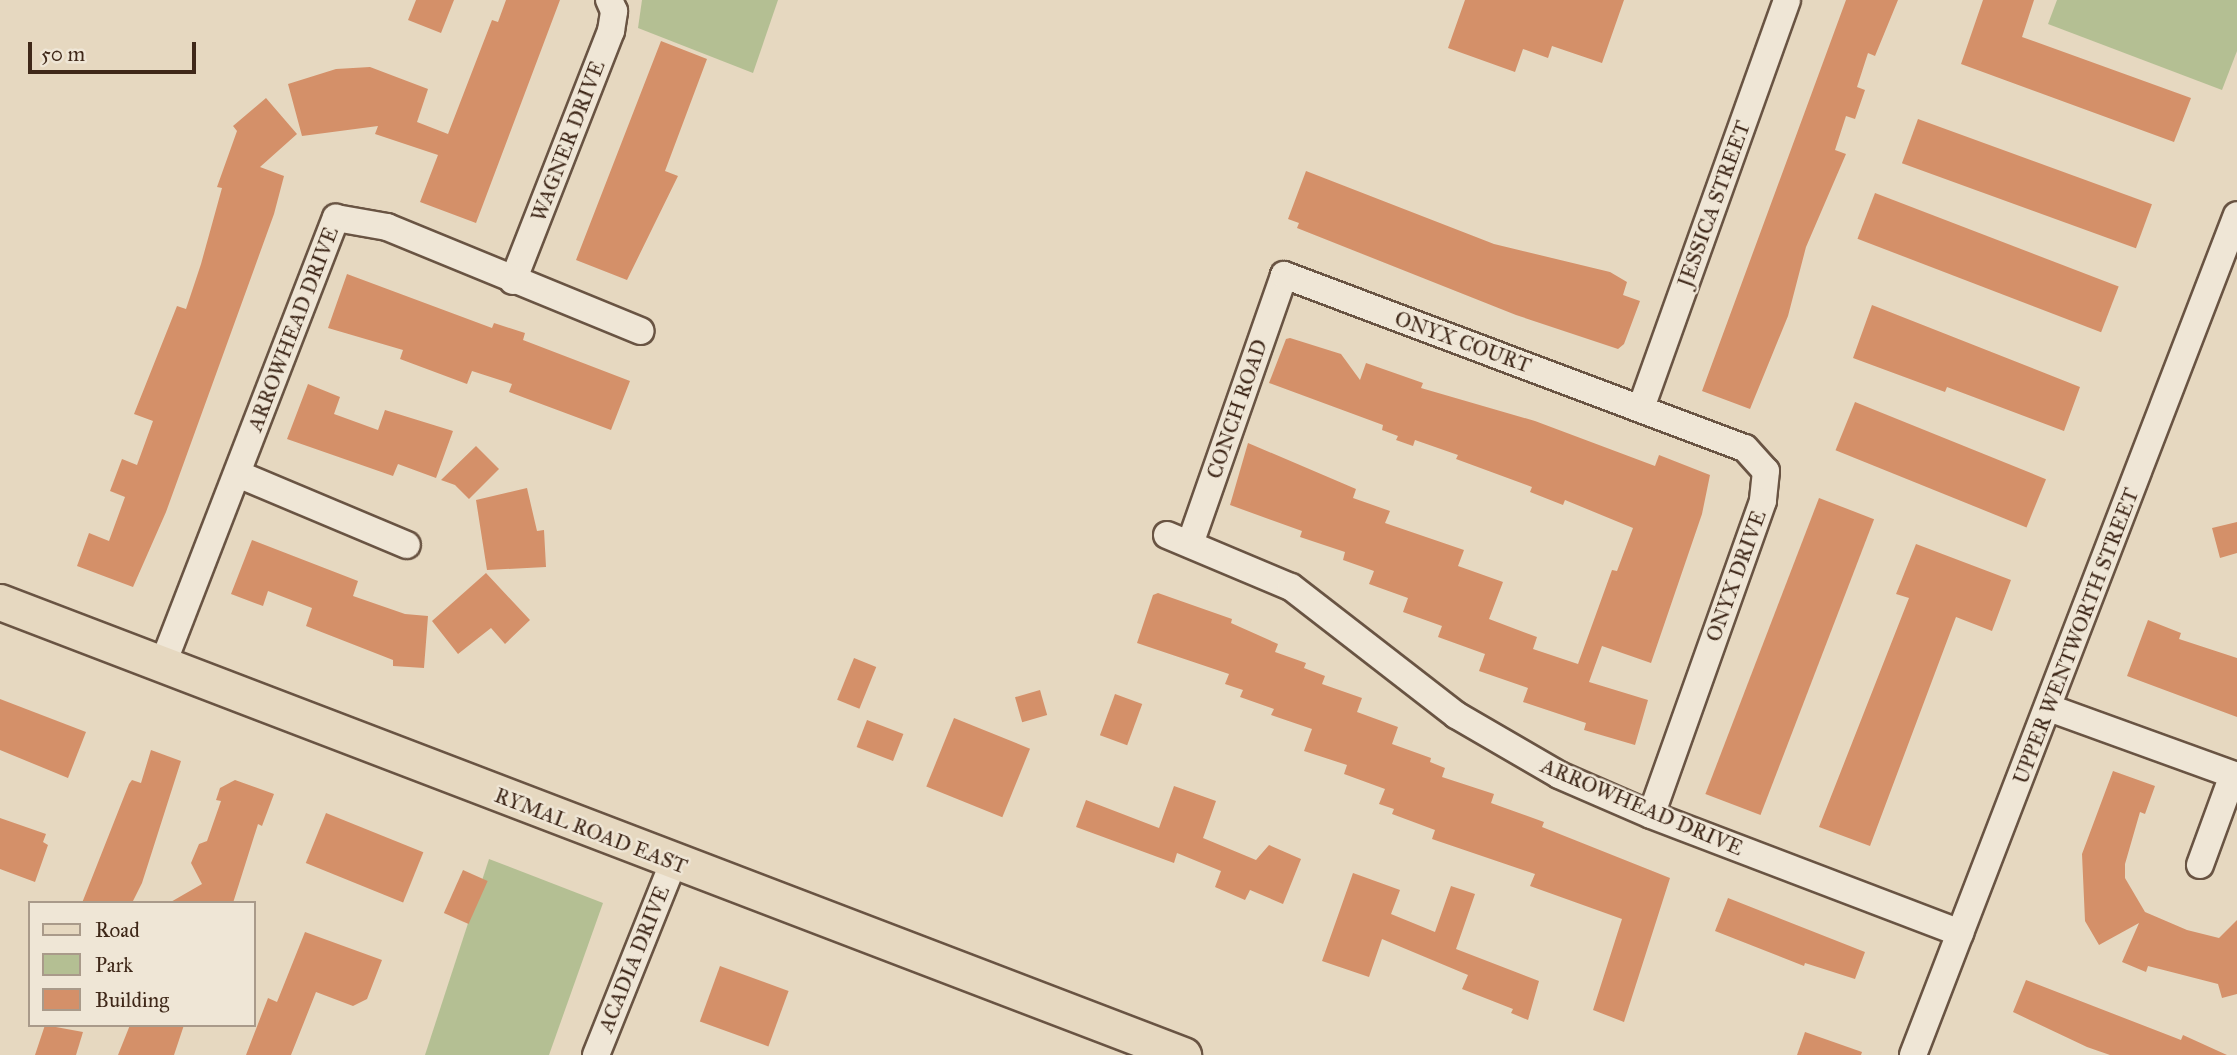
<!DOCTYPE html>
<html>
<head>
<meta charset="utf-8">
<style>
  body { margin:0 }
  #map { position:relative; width:2237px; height:1055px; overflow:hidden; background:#e6d8c0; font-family:"IM FELL Great Primer",serif }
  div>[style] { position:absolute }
  .green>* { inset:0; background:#b4bf93 }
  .building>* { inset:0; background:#d49069; transform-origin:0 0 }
  .roads { filter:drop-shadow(2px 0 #695443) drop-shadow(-2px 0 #695443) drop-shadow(0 2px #695443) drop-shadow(0 -2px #695443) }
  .minor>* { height:26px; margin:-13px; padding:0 13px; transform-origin:13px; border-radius:13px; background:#efe6d6 }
  .major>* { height:35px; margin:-17.5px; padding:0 17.5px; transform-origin:17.5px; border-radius:17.5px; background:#e6d8c0 }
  span { translate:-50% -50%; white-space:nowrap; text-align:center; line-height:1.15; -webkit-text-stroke:5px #efe6d6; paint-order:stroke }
  .street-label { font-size:21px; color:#3f2819 }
  .legend { position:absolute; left:28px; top:901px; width:228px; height:126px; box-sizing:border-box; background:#efe6d6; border:2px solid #a99a8a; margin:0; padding:9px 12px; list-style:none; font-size:21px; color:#3f2819 }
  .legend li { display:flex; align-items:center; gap:14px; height:35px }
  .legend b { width:35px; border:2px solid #a99a8a }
  .scale { position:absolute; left:28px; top:42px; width:168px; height:32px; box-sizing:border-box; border:4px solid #3f2819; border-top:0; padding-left:9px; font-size:21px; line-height:24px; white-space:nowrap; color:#3f2819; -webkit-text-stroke:5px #efe6d6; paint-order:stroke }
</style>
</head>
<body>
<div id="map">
  <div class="green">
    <i style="clip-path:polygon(642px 0,778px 0,753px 73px,638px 28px)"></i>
    <i style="clip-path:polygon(2057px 0,2237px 0,2237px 51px,2222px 90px,2048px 24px)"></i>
    <i style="clip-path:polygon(489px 859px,603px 903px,549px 1055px,425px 1055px)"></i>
  </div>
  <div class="building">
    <i style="clip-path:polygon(416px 0,454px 0,441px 33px,408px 20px)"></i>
    <i style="clip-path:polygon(506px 0,560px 0,476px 223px,420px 202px,438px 155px,375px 134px,378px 126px,302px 136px,288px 84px,336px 69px,370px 67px,428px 89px,417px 122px,448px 134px,492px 20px,498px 22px)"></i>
    <i style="clip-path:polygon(1465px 0,1624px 0,1602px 63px,1552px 46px,1548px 58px,1523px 49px,1515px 72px,1448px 48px)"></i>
    <i style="clip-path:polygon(1846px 0,1898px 0,1875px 56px,1868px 53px,1857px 87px,1865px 90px,1855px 119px,1846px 116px,1835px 150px,1846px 154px,1806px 247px,1788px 316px,1750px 409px,1702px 391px)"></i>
    <i style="clip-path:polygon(1983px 0,2034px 0,2022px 37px,2191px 98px,2174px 142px,1961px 64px)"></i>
    <i style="clip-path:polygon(661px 41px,707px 59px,665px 171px,678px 176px,627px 280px,576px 260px)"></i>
    <i style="clip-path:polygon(266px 98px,297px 134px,260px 167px,284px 176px,274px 214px,166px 512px,133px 587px,77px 566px,89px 533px,109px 541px,125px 497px,110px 491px,122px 459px,137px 465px,153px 421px,134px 414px,177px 306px,186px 309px,201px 264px,222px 188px,217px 187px,237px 131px,233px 126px)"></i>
    <i style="left:1918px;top:119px;width:249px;height:47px;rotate:20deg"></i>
    <i style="clip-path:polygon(1306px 171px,1494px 244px,1610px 272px,1627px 282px,1623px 295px,1640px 301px,1624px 344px,1618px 349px,1516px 315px,1297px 228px,1299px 223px,1288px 219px)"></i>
    <i style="left:1875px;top:193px;width:261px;height:49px;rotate:21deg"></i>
    <i style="clip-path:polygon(347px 274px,492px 328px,494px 323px,525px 333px,523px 340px,630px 381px,611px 430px,509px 392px,512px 384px,472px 371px,467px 384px,400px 359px,403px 350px,328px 328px)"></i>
    <i style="clip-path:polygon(1872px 305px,2080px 387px,2064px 431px,1947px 387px,1945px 392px,1853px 358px)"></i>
    <i style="clip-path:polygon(1290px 338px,1341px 354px,1360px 380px,1366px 363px,1423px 383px,1421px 388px,1535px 421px,1655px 466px,1659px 455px,1710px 475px,1702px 514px,1651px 663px,1602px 646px,1589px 682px,1648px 700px,1635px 745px,1584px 730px,1586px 723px,1523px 702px,1528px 688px,1479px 671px,1485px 654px,1438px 637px,1442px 626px,1403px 612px,1408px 598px,1369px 584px,1374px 571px,1343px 560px,1345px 552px,1300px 537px,1302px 531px,1230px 505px,1248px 443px,1356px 489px,1353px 498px,1390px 511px,1385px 523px,1464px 550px,1458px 566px,1503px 582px,1489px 619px,1537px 637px,1533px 649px,1578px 664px,1612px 570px,1617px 571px,1633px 528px,1565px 500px,1563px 505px,1530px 492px,1532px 487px,1456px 459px,1458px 455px,1415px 440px,1413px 446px,1396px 440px,1398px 436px,1382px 430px,1383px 425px,1269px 383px,1286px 339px)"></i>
    <i style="clip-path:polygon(308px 384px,340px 397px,334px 414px,378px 430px,385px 410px,453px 431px,436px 478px,398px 464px,393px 476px,287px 439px)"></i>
    <i style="left:1855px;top:402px;width:206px;height:52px;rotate:22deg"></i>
    <i style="clip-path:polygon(476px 446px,499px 469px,469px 499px,455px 485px,441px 480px)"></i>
    <i style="clip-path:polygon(527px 488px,537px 531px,544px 530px,546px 567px,487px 570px,476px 500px)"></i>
    <i style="left:1819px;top:498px;width:59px;height:317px;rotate:21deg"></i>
    <i style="clip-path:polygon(2237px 522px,2237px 553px,2220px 558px,2212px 528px)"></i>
    <i style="clip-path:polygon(252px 540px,358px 581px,353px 596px,405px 614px,428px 616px,424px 668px,393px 666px,393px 660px,306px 626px,312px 608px,268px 591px,263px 606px,231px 594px)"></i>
    <i style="clip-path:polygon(1916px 544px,2011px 580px,1992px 631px,1956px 617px,1870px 846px,1819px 827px,1909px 598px,1896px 594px)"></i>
    <i style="clip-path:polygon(486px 573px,530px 620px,505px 644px,491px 628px,458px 654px,432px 621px)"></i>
    <i style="clip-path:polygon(1158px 593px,1232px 619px,1231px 623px,1278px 644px,1275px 652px,1306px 663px,1304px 668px,1325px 676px,1322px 684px,1362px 698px,1357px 712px,1398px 727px,1392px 744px,1431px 758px,1430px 762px,1445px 768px,1442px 777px,1494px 794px,1491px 803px,1544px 822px,1542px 827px,1670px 878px,1624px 1022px,1593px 1010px,1622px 919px,1530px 886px,1535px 874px,1432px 839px,1435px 830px,1392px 814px,1394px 809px,1379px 804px,1385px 789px,1344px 774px,1347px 765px,1304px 751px,1312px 729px,1271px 715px,1274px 709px,1240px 697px,1243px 690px,1225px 684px,1229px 674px,1137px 643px,1153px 595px)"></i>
    <i style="clip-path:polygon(2148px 620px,2181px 633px,2179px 639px,2237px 658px,2237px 717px,2127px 676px)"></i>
    <i style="left:854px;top:658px;width:24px;height:45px;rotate:22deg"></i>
    <i style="left:1040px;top:690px;width:26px;height:26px;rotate:74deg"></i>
    <i style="left:1115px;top:694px;width:29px;height:44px;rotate:20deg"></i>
    <i style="clip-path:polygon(0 699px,86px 732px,68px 778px,0 750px)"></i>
    <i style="left:954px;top:718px;width:82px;height:74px;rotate:22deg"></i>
    <i style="left:867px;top:720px;width:39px;height:29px;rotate:21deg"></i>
    <i style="clip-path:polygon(151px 750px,181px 761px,142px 883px,132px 903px,82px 903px,129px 784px,132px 780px,141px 783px)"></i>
    <i style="clip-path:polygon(2113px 771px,2155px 786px,2145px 814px,2140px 812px,2125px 864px,2125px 878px,2145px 912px,2187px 930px,2219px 938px,2237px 920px,2237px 994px,2222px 998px,2218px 984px,2148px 966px,2146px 972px,2122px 962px,2139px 923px,2099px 945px,2085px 921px,2082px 854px)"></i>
    <i style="clip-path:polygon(235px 780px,274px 794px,262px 826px,258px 824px,233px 903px,169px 903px,202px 884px,191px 863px,199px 844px,207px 841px,221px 801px,216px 800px,220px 788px)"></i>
    <i style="clip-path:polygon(1174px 786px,1216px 801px,1203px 838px,1256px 860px,1269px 845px,1301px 859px,1283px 904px,1250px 890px,1245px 900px,1215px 887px,1221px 871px,1177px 853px,1174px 863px,1076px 827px,1086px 800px,1159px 828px)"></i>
    <i style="left:326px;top:813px;width:105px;height:54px;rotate:22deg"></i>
    <i style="clip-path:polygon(0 818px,46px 834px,43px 842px,48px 845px,35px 882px,0 869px)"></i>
    <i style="left:463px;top:870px;width:27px;height:47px;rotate:24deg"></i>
    <i style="clip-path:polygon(1353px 873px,1400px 890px,1391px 914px,1435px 932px,1451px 886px,1475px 894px,1456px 949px,1539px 981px,1528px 1020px,1511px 1013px,1513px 1009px,1462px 989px,1468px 975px,1382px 939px,1369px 977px,1322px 961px)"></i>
    <i style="clip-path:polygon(1728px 898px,1865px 952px,1855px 979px,1805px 963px,1804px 966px,1715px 931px)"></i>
    <i style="clip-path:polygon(305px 932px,382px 960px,367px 999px,353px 1006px,316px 992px,291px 1055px,246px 1055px,268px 998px,277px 1002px)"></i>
    <i style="left:720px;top:966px;width:73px;height:59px;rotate:20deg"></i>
    <i style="clip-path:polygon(2026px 980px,2181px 1040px,2183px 1035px,2227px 1055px,2110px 1055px,2087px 1047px,2013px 1012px)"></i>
    <i style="clip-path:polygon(45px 1025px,83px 1032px,76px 1055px,35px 1055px)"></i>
    <i style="clip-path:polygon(130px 1025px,184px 1025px,174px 1055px,118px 1055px)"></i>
    <i style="clip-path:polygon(1805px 1032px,1862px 1052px,1861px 1055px,1797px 1055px)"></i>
  </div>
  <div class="roads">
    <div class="minor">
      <i style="left:513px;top:281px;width:269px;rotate:-68.6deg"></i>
      <i style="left:611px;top:31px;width:20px;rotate:-81deg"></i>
      <i style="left:614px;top:11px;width:12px;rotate:-114deg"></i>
      <i style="left:1641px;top:408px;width:433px;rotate:-70.3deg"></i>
      <i style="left:238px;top:474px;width:183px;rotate:22.8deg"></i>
      <i style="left:1167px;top:535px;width:134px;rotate:22.8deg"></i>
      <i style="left:1291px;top:587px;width:209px;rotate:37.8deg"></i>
      <i style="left:1456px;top:715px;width:119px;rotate:30.2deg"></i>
      <i style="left:1559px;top:775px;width:100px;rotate:23.5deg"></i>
      <i style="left:1651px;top:815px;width:331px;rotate:20.9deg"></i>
      <i style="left:1190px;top:544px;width:285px;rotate:-70.7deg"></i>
      <i style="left:1284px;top:275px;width:492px;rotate:20.6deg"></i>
      <i style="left:1745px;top:448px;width:31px;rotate:48deg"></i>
      <i style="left:1766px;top:471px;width:30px;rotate:96deg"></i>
      <i style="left:1763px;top:501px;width:333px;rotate:109.6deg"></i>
      <i style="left:162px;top:666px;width:481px;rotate:-68.8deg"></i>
      <i style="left:336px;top:218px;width:52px;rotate:10deg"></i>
      <i style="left:387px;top:227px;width:274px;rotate:22.3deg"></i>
      <i style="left:2049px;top:708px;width:200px;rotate:19.9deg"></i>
      <i style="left:2200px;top:865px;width:96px;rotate:-69.9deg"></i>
      <i style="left:596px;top:1055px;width:207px;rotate:-68.1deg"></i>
      <i style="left:1913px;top:1055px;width:900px;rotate:-68.91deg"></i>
    </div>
    <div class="major">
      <i style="left:0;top:602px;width:1267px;rotate:20.95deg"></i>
    </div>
  </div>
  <div class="street-label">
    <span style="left:568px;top:141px;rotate:-69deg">WAGNER DRIVE</span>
    <span style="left:1714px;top:204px;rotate:-70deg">JESSICA STREET</span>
    <span style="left:293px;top:329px;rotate:-69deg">ARROWHEAD DRIVE</span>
    <span style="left:1463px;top:342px;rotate:20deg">ONYX COURT</span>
    <span style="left:1237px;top:409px;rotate:-71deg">CONCH ROAD</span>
    <span style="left:1736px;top:576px;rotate:-70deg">ONYX DRIVE</span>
    <span style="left:2076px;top:636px;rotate:-69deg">UPPER WENTWORTH STREET</span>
    <span style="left:1642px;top:807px;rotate:23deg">ARROWHEAD DRIVE</span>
    <span style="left:591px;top:831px;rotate:21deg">RYMAL ROAD EAST</span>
    <span style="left:634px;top:959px;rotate:-68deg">ACADIA DRIVE</span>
  </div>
  <ul class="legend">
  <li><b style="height:9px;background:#e6d8c0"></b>Road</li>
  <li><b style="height:19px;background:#b4bf93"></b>Park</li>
  <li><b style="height:19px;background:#d49069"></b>Building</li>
  </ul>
  <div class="scale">50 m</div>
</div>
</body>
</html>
